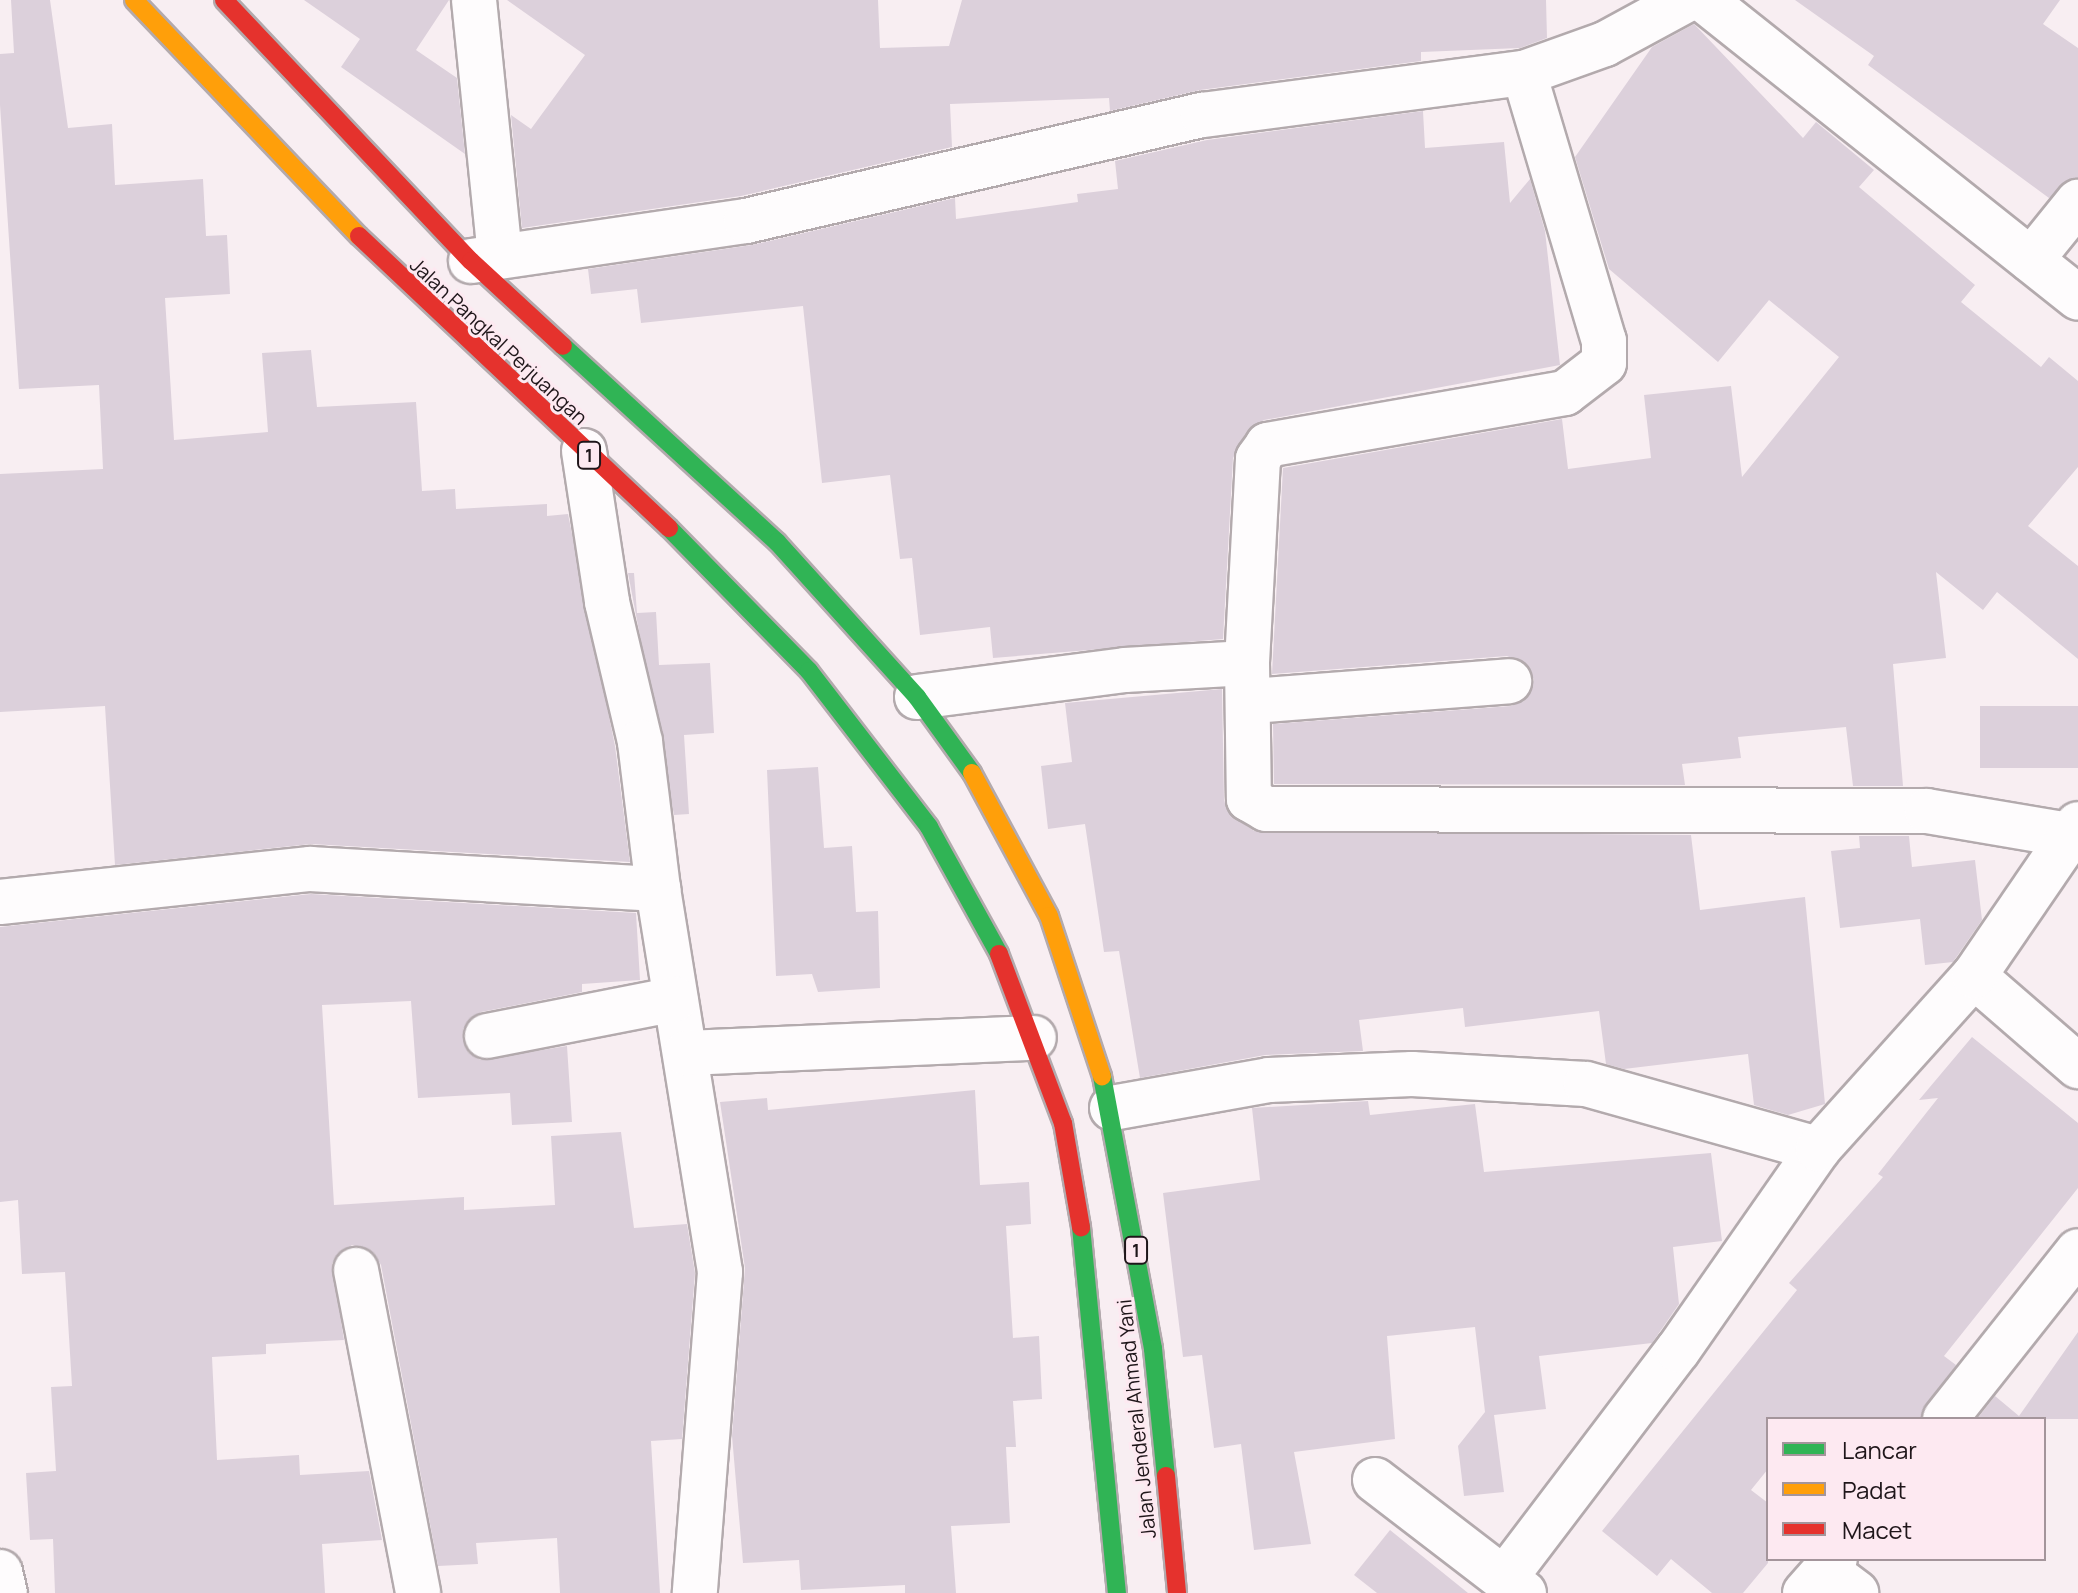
<!DOCTYPE html>
<html>
<head>
<meta charset="utf-8">
<style>
  body { margin:0 }
  #map { position:relative; width:2078px; height:1593px; overflow:hidden; background:#f8eef2; font-family:Manrope,sans-serif }
  div>[style] { position:absolute }
  .building>* { inset:0; background:#dcd0db; transform-origin:0 0 }
  .roads { filter:drop-shadow(2px 0 #b3aaad) drop-shadow(-2px 0 #b3aaad) drop-shadow(0 2px #b3aaad) drop-shadow(0 -2px #b3aaad) }
  .street>* { height:44px; margin:-22px; padding:0 22px; transform-origin:22px; border-radius:22px; background:#fefcfd }
  .fast>* { height:18px; margin:-9px; padding:0 9px; transform-origin:9px; border-radius:9px; background:#30b455 }
  .slow>* { height:18px; margin:-9px; padding:0 9px; transform-origin:9px; border-radius:9px; background:#ff9f0a }
  .jam>* { height:18px; margin:-9px; padding:0 9px; transform-origin:9px; border-radius:9px; background:#e5322d }
  span { translate:-50% -50%; white-space:nowrap; text-align:center; line-height:1.15; -webkit-text-stroke:6px #fde9f1; paint-order:stroke }
  .shield-label span { padding:2px 6px; background:#fde9f1; border:2px solid; border-radius:6px; -webkit-text-stroke-width:0 }
  .shield-label { font-size:18px; color:#1f161a; font-weight:700 }
  .street-label { font-size:20px; color:#1f161a }
  .legend { position:absolute; left:1766px; top:1417px; width:280px; height:144px; box-sizing:border-box; background:#fde9f1; border:2px solid #a4959b; margin:0; padding:10px 14px; list-style:none; font-size:24px; color:#1f161a }
  .legend li { display:flex; align-items:center; gap:16px; height:40px }
  .legend b { width:40px; border:2px solid #a4959b }
</style>
</head>
<body>
<div id="map">
  <div class="building">
    <i style="clip-path:polygon(11px 0,50px 0,68px 128px,112px 124px,115px 185px,203px 179px,206px 236px,227px 235px,230px 294px,165px 298px,174px 440px,268px 432px,262px 353px,311px 350px,317px 407px,416px 402px,422px 491px,455px 489px,456px 509px,547px 504px,547px 516px,568px 514px,615px 746px,630px 862px,311px 844px,115px 865px,105px 706px,0 712px,0 474px,103px 469px,99px 385px,19px 389px,0 105px,0 54px,14px 53px)"></i>
    <i style="clip-path:polygon(304px 0,449px 0,416px 50px,457px 78px,465px 154px,341px 67px,360px 39px)"></i>
    <i style="clip-path:polygon(507px 0,878px 0,880px 48px,949px 46px,962px 0,1546px 0,1547px 38px,1520px 48px,1421px 52px,1421px 61px,1200px 90px,1110px 111px,1109px 98px,950px 104px,952px 147px,741px 196px,522px 228px,511px 115px,531px 129px,585px 55px)"></i>
    <i style="clip-path:polygon(1795px 0,2060px 0,2043px 24px,2078px 48px,2078px 178px,2049px 198px,1868px 65px,1874px 56px)"></i>
    <i style="clip-path:polygon(1694px 24px,1803px 138px,1816px 122px,1874px 170px,1859px 187px,1975px 285px,1961px 302px,2041px 367px,2049px 357px,2078px 381px,2078px 467px,2028px 526px,2078px 566px,2078px 659px,1997px 592px,1983px 610px,1936px 572px,1946px 658px,1893px 664px,1903px 786px,1853px 786px,1846px 727px,1738px 737px,1741px 758px,1682px 764px,1685px 785px,1274px 784px,1273px 724px,1511px 706px,1524px 701px,1534px 680px,1529px 666px,1507px 656px,1272px 674px,1283px 468px,1562px 419px,1568px 469px,1651px 458px,1644px 395px,1731px 386px,1742px 477px,1839px 357px,1769px 300px,1718px 362px,1609px 269px,1575px 157px,1652px 47px)"></i>
    <i style="clip-path:polygon(1423px 111px,1425px 148px,1504px 142px,1510px 203px,1530px 179px,1545px 231px,1560px 365px,1264px 420px,1248px 430px,1233px 458px,1223px 639px,993px 658px,990px 627px,920px 635px,912px 558px,900px 559px,890px 475px,822px 483px,803px 306px,641px 323px,637px 289px,591px 294px,588px 269px,752px 245px,955px 198px,956px 219px,1078px 202px,1077px 194px,1118px 189px,1115px 161px,1207px 140px)"></i>
    <i style="clip-path:polygon(628px 573px,634px 573px,637px 613px,656px 612px,659px 665px,710px 663px,714px 733px,684px 735px,689px 814px,674px 815px)"></i>
    <i style="clip-path:polygon(1222px 689px,1224px 800px,1228px 812px,1254px 831px,1691px 835px,1700px 910px,1805px 897px,1825px 1104px,1788px 1115px,1754px 1105px,1748px 1054px,1624px 1069px,1606px 1064px,1599px 1011px,1465px 1027px,1463px 1008px,1359px 1020px,1363px 1051px,1265px 1055px,1140px 1078px,1119px 951px,1104px 952px,1085px 824px,1048px 829px,1041px 766px,1072px 762px,1065px 703px)"></i>
    <i style="left:2078px;top:706px;width:62px;height:98px;rotate:90deg"></i>
    <i style="clip-path:polygon(818px 767px,824px 848px,852px 846px,856px 912px,878px 911px,880px 988px,818px 992px,812px 974px,776px 976px,767px 770px)"></i>
    <i style="clip-path:polygon(1859px 836px,1909px 836px,1912px 867px,1975px 860px,1982px 920px,1953px 962px,1925px 965px,1920px 919px,1840px 928px,1831px 851px,1860px 848px)"></i>
    <i style="clip-path:polygon(311px 894px,636px 913px,640px 980px,582px 984px,582px 992px,481px 1012px,463px 1029px,468px 1052px,480px 1060px,567px 1046px,572px 1122px,512px 1125px,510px 1093px,418px 1098px,411px 1001px,322px 1005px,334px 1205px,464px 1197px,464px 1210px,555px 1205px,551px 1136px,621px 1132px,634px 1228px,687px 1224px,695px 1273px,682px 1439px,651px 1441px,660px 1593px,560px 1593px,557px 1538px,476px 1543px,478px 1564px,438px 1566px,381px 1265px,374px 1253px,352px 1245px,332px 1263px,344px 1340px,266px 1344px,266px 1354px,212px 1357px,217px 1460px,299px 1455px,300px 1475px,369px 1471px,382px 1540px,322px 1544px,325px 1593px,55px 1593px,53px 1539px,30px 1540px,26px 1473px,56px 1471px,51px 1387px,72px 1386px,65px 1272px,22px 1274px,18px 1200px,0 1202px,0 927px)"></i>
    <i style="clip-path:polygon(1972px 1037px,2078px 1123px,2078px 1188px,1944px 1356px,1956px 1365px,1921px 1419px,1768px 1419px,1768px 1469px,1751px 1490px,1768px 1503px,1768px 1563px,1743px 1593px,1712px 1593px,1671px 1559px,1657px 1576px,1602px 1531px,1797px 1290px,1789px 1283px,1883px 1177px,1878px 1174px,1938px 1098px,1919px 1100px)"></i>
    <i style="clip-path:polygon(975px 1090px,980px 1185px,1029px 1182px,1031px 1224px,1006px 1226px,1013px 1338px,1039px 1336px,1042px 1399px,1013px 1401px,1016px 1447px,1006px 1447px,1010px 1523px,951px 1526px,956px 1593px,905px 1593px,905px 1585px,801px 1590px,799px 1560px,743px 1563px,732px 1436px,745px 1268px,720px 1102px,767px 1098px,768px 1110px)"></i>
    <i style="clip-path:polygon(1368px 1101px,1370px 1115px,1475px 1104px,1484px 1172px,1711px 1153px,1722px 1241px,1673px 1247px,1679px 1304px,1652px 1343px,1539px 1356px,1546px 1409px,1494px 1415px,1504px 1492px,1464px 1496px,1458px 1446px,1485px 1412px,1475px 1327px,1387px 1336px,1395px 1439px,1294px 1452px,1311px 1544px,1254px 1550px,1241px 1444px,1214px 1448px,1202px 1355px,1183px 1357px,1163px 1193px,1260px 1180px,1252px 1108px)"></i>
    <i style="clip-path:polygon(2078px 1332px,2078px 1419px,1977px 1419px,1995px 1396px,2019px 1416px)"></i>
    <i style="clip-path:polygon(1390px 1530px,1468px 1593px,1377px 1593px,1354px 1575px)"></i>
  </div>
  <div class="roads">
    <div class="street">
      <i style="left:474px;top:0;width:256px;rotate:84.2deg"></i>
      <i style="left:1704px;top:0;width:478px;rotate:38.5deg"></i>
      <i style="left:1524px;top:73px;width:280px;rotate:73.4deg"></i>
      <i style="left:1604px;top:341px;width:22px;rotate:90deg"></i>
      <i style="left:1604px;top:363px;width:49px;rotate:142.4deg"></i>
      <i style="left:1565px;top:393px;width:302px;rotate:170.1deg"></i>
      <i style="left:1268px;top:445px;width:17px;rotate:126deg"></i>
      <i style="left:1258px;top:459px;width:204px;rotate:93.1deg"></i>
      <i style="left:1247px;top:663px;width:136px;rotate:89.2deg"></i>
      <i style="left:1249px;top:799px;width:20px;rotate:30deg"></i>
      <i style="left:1266px;top:809px;width:661px;rotate:0.17deg"></i>
      <i style="left:1927px;top:811px;width:144px;rotate:9.6deg"></i>
      <i style="left:2031px;top:260px;width:75px;rotate:-51deg"></i>
      <i style="left:471px;top:261px;width:278px;rotate:-8.3deg"></i>
      <i style="left:746px;top:221px;width:469px;rotate:-13.1deg"></i>
      <i style="left:1203px;top:115px;width:324px;rotate:-7.5deg"></i>
      <i style="left:1524px;top:73px;width:86px;rotate:-19.7deg"></i>
      <i style="left:1605px;top:44px;width:92px;rotate:-28.5deg"></i>
      <i style="left:584px;top:451px;width:153px;rotate:81.3deg"></i>
      <i style="left:607px;top:602px;width:144px;rotate:76.7deg"></i>
      <i style="left:640px;top:742px;width:148px;rotate:83deg"></i>
      <i style="left:917px;top:697px;width:210px;rotate:-7.4deg"></i>
      <i style="left:1125px;top:670px;width:122px;rotate:-3.3deg"></i>
      <i style="left:1252px;top:701px;width:258px;rotate:-4.4deg"></i>
      <i style="left:0;top:902px;width:312px;rotate:-6.1deg"></i>
      <i style="left:310px;top:869px;width:349px;rotate:3.3deg"></i>
      <i style="left:658px;top:889px;width:388px;rotate:80.8deg"></i>
      <i style="left:720px;top:1272px;width:322px;rotate:94.5deg"></i>
      <i style="left:1974px;top:976px;width:138px;rotate:40.9deg"></i>
      <i style="left:487px;top:1036px;width:192px;rotate:-11.1deg"></i>
      <i style="left:686px;top:1053px;width:348px;rotate:-2.5deg"></i>
      <i style="left:1112px;top:1108px;width:159px;rotate:-10.1deg"></i>
      <i style="left:1269px;top:1080px;width:143px;rotate:-2.4deg"></i>
      <i style="left:1412px;top:1074px;width:174px;rotate:3.3deg"></i>
      <i style="left:1586px;top:1084px;width:241px;rotate:15.7deg"></i>
      <i style="left:356px;top:1270px;width:329px;rotate:79.1deg"></i>
      <i style="left:1945px;top:1419px;width:214px;rotate:-51.6deg"></i>
      <i style="left:1375px;top:1480px;width:163px;rotate:37.5deg"></i>
      <i style="left:1826px;top:1570px;width:38px;rotate:37deg"></i>
      <i style="left:0;top:1572px;width:22px;rotate:77deg"></i>
      <i style="left:1524px;top:1593px;width:24px;rotate:-145deg"></i>
      <i style="left:1504px;top:1579px;width:288px;rotate:-52.8deg"></i>
      <i style="left:1678px;top:1350px;width:245px;rotate:-55.1deg"></i>
      <i style="left:1818px;top:1149px;width:233px;rotate:-48deg"></i>
      <i style="left:1974px;top:976px;width:184px;rotate:-55.6deg"></i>
      <i style="left:1805px;top:1593px;width:45px;rotate:-48.6deg"></i>
    </div>
    <div class="fast">
      <i style="left:563px;top:346px;width:290px;rotate:42.5deg"></i>
      <i style="left:777px;top:542px;width:209px;rotate:47.9deg"></i>
      <i style="left:917px;top:697px;width:94px;rotate:54.1deg"></i>
      <i style="left:669px;top:528px;width:200px;rotate:45.6deg"></i>
      <i style="left:809px;top:671px;width:197px;rotate:52.4deg"></i>
      <i style="left:929px;top:827px;width:145px;rotate:61.1deg"></i>
      <i style="left:1102px;top:1076px;width:278px;rotate:79.4deg"></i>
      <i style="left:1153px;top:1349px;width:128px;rotate:84.2deg"></i>
      <i style="left:1081px;top:1227px;width:368px;rotate:84.4deg"></i>
    </div>
    <div class="slow">
      <i style="left:134px;top:0;width:326px;rotate:46.4deg"></i>
      <i style="left:972px;top:773px;width:162px;rotate:61.7deg"></i>
      <i style="left:1049px;top:916px;width:169px;rotate:71.7deg"></i>
    </div>
    <div class="jam">
      <i style="left:224px;top:0;width:359px;rotate:46.6deg"></i>
      <i style="left:471px;top:261px;width:125px;rotate:42.7deg"></i>
      <i style="left:359px;top:236px;width:426px;rotate:43.3deg"></i>
      <i style="left:999px;top:954px;width:181px;rotate:69.3deg"></i>
      <i style="left:1063px;top:1123px;width:106px;rotate:80.2deg"></i>
      <i style="left:1166px;top:1476px;width:118px;rotate:84.6deg"></i>
    </div>
  </div>
  <div class="shield-label">
    <span style="left:589px;top:455px">1</span>
    <span style="left:1136px;top:1250px">1</span>
  </div>
  <div class="street-label">
    <span style="left:499px;top:341px;rotate:43deg">Jalan Pangkal Perjuangan</span>
    <span style="left:1136px;top:1419px;rotate:-96deg">Jalan Jenderal Ahmad Yani</span>
  </div>
  <ul class="legend">
  <li><b style="height:10px;background:#30b455"></b>Lancar</li>
  <li><b style="height:10px;background:#ff9f0a"></b>Padat</li>
  <li><b style="height:10px;background:#e5322d"></b>Macet</li>
  </ul>
</div>
</body>
</html>
